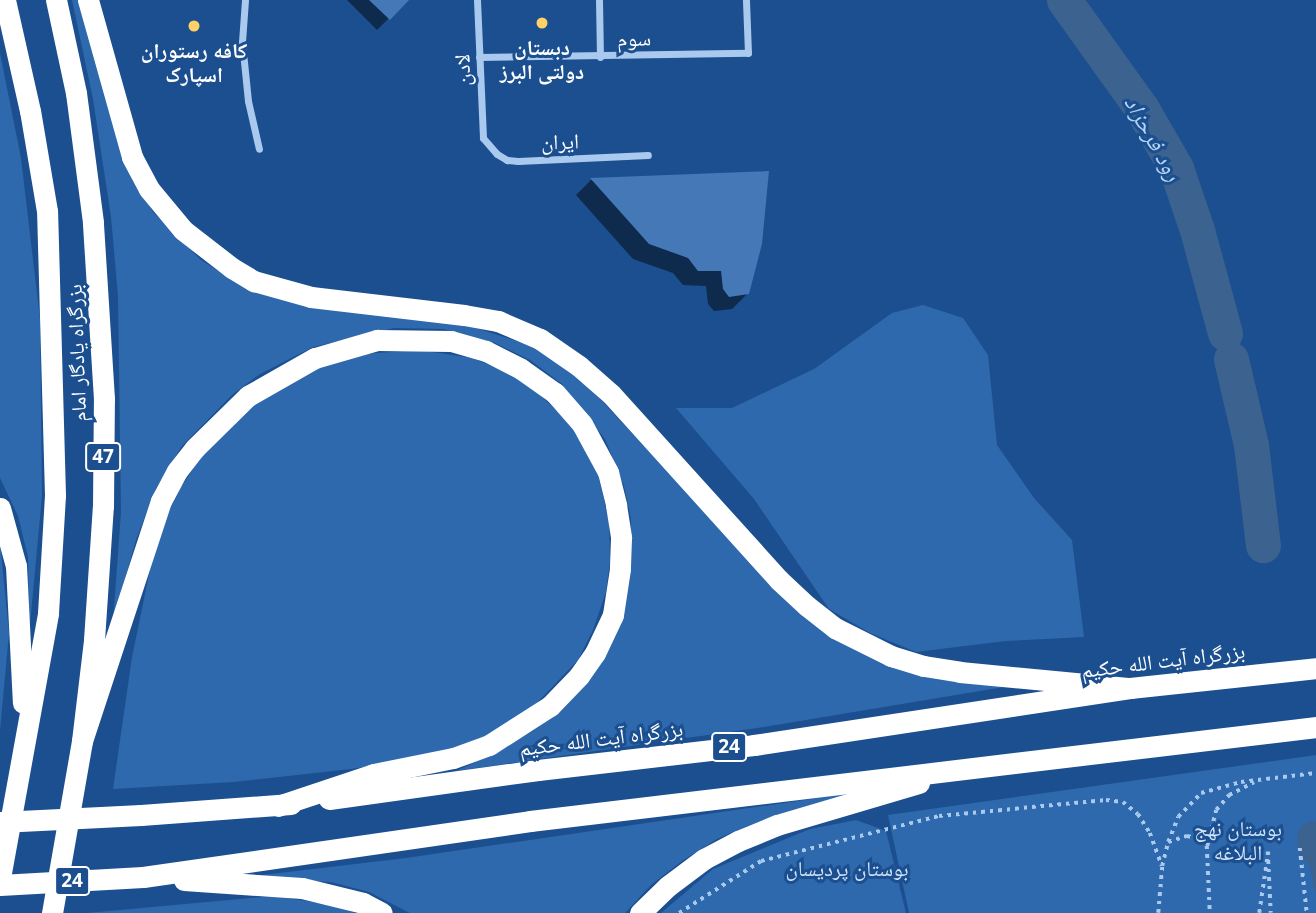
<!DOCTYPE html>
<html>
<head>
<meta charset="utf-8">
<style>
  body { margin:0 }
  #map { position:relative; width:1316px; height:913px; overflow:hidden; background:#1b4f8f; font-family:"Noto Sans","Noto Naskh Arabic",sans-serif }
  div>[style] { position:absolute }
  .green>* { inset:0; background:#2e69ad }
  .water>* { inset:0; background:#3c6290 }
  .shadow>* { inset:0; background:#0007 }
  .river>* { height:35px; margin:-17.5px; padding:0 17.5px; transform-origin:17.5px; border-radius:17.5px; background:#3c6290 }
  .building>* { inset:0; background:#4478b7 }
  .path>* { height:3.5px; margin-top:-1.75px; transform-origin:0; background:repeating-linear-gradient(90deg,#a9c9ee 0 3.5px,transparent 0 8.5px) }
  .street>* { height:7px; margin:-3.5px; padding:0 3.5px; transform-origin:3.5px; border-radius:3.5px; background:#a9c9ee }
  .highway>* { height:21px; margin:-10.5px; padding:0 10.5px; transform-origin:10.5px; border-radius:10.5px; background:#fff }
  .highway-bridge>* { height:21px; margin:-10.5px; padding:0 10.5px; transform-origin:10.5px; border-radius:10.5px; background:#fff }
  .dots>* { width:19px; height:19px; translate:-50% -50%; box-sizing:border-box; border:4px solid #1b4f8f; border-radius:50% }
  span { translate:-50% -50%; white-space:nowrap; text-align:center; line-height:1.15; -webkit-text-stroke:6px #1b4f8f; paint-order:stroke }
  .shield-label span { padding:2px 5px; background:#1b4f8f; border:2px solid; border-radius:5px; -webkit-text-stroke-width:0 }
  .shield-label { font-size:19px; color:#fff; font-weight:700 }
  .street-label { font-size:21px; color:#fff }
  .poi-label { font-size:21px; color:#fff; font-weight:700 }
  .park-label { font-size:21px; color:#cfe3fa }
  .water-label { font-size:23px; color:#b5d3f5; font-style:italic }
</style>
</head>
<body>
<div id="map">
  <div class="green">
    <i style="clip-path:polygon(72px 0,81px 0,139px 187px,153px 212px,201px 260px,225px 275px,467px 325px,538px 348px,589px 387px,788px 601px,957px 680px,1004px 687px,764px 727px,456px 771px,499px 751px,534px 730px,555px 715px,583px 687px,606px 652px,624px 606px,630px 579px,631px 519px,624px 486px,605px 439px,562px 384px,530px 360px,495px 343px,443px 329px,394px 328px,313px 347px,260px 374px,233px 394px,182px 446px,156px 488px,136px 540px,113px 622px,121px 512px,118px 296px,111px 217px,93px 99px)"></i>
    <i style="clip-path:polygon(0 53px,21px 158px,40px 319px,42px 496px,29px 635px,28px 557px,18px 516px,0 478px)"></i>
    <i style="clip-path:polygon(923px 305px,963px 318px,988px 355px,997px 445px,1034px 498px,1072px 540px,1084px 637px,1006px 641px,916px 652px,870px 633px,829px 609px,754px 499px,676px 408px,732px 408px,814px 369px,892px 313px)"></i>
    <i style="clip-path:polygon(419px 350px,473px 358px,524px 380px,572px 425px,598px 475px,609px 520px,610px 561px,606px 592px,593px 630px,578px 660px,535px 705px,486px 736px,462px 746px,402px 761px,351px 769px,234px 782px,113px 789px,132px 657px,157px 536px,180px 489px,204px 452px,255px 403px,322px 366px,363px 354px)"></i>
    <i style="clip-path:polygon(0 542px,9px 633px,0 731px)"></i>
    <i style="clip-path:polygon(1316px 755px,1316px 913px,909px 913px,888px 815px)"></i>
    <i style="clip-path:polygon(859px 792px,747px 826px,717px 839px,682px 861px,651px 885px,625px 913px,410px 913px,369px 892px,331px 882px,237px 878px,406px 858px)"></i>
    <i style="clip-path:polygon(856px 820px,886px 831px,906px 913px,661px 913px,713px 869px,810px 829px)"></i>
    <i style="clip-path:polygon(273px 896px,333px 905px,355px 913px,87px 913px)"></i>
  </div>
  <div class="water">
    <i style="clip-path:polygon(1316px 842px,1316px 895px,1305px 845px)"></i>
  </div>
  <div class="shadow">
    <i style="clip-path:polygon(347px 0,407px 0,377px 30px)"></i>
    <i style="clip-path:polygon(767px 173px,747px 294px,732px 309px,714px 311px,708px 304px,706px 286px,683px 285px,673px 273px,633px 259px,576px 195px,591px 180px)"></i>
  </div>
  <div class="river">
    <i style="left:1064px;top:0;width:134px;rotate:54.4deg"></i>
    <i style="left:1142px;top:109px;width:68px;rotate:60deg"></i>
    <i style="left:1176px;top:168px;width:65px;rotate:71.3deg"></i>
    <i style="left:1197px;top:230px;width:107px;rotate:74.8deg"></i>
    <i style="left:1231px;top:359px;width:88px;rotate:76.9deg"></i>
    <i style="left:1251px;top:445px;width:101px;rotate:83.2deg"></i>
    <i style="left:1314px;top:838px;width:10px;rotate:79deg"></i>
  </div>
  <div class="building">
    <i style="clip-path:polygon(369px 0,409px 0,390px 20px)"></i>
    <i style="clip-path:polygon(769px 171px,762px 244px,749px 294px,729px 297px,723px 289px,721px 271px,698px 271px,688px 258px,649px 244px,590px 178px)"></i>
  </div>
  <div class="path">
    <i style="left:1168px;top:842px;width:20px;rotate:-18deg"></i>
    <i style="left:1187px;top:836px;width:14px;rotate:12deg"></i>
    <i style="left:1201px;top:839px;width:9px;rotate:49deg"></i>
    <i style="left:1207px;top:846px;width:67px;rotate:87.4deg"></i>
    <i style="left:1207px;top:846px;width:37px;rotate:-76deg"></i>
    <i style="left:1216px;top:810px;width:20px;rotate:-49deg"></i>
    <i style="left:1229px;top:795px;width:28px;rotate:-27deg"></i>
    <i style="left:1300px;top:848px;width:65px;rotate:83.9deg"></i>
    <i style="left:679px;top:913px;width:97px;rotate:-32.4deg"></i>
    <i style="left:761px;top:861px;width:184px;rotate:-14.2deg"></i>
    <i style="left:939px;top:816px;width:168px;rotate:-5.5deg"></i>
    <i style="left:1106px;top:800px;width:17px;rotate:7deg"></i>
    <i style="left:1123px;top:802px;width:19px;rotate:39deg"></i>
    <i style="left:1138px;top:814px;width:22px;rotate:58deg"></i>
    <i style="left:1150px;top:833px;width:35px;rotate:70deg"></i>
    <i style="left:1158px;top:913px;width:47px;rotate:-85.1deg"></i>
    <i style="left:1162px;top:866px;width:25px;rotate:-76deg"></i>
    <i style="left:1168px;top:842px;width:27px;rotate:-68deg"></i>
    <i style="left:1178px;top:817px;width:33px;rotate:-46deg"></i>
    <i style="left:1201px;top:793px;width:41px;rotate:-15.4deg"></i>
    <i style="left:1241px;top:782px;width:76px;rotate:-6.8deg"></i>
    <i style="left:1259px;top:913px;width:62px;rotate:-81.6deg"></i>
    <i style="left:1268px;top:852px;width:61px;rotate:87.2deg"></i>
  </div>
  <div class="street">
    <i style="left:245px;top:0;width:42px;rotate:94.1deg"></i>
    <i style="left:242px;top:42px;width:59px;rotate:84.2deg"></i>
    <i style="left:248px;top:101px;width:49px;rotate:77.1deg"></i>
    <i style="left:477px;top:0;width:138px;rotate:87.5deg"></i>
    <i style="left:483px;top:138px;width:21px;rotate:49deg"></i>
    <i style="left:497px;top:154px;width:12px;rotate:31deg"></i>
    <i style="left:507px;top:160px;width:11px;rotate:5deg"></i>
    <i style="left:518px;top:161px;width:130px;rotate:-2.6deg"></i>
    <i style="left:599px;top:0;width:57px;rotate:89deg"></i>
    <i style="left:479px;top:57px;width:269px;rotate:-0.9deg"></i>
    <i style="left:748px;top:53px;width:53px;rotate:-92.2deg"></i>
  </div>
  <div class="highway">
    <i style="left:88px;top:0;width:163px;rotate:74.3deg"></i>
    <i style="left:132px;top:157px;width:36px;rotate:62deg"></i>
    <i style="left:149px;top:189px;width:53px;rotate:50.3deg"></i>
    <i style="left:183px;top:230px;width:62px;rotate:37.8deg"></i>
    <i style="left:232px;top:268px;width:26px;rotate:31deg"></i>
    <i style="left:254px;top:281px;width:59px;rotate:15.7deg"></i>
    <i style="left:311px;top:297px;width:154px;rotate:6.7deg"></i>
    <i style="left:464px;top:315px;width:35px;rotate:10deg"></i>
    <i style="left:498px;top:321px;width:46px;rotate:23.2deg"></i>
    <i style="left:540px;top:339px;width:47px;rotate:34.7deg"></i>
    <i style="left:579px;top:366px;width:43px;rotate:41.2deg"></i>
    <i style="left:611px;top:394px;width:251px;rotate:47.9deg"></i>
    <i style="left:779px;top:580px;width:38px;rotate:43deg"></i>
    <i style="left:807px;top:606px;width:36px;rotate:38deg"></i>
    <i style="left:835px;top:628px;width:63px;rotate:26.6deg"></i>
    <i style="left:891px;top:656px;width:34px;rotate:17deg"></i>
    <i style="left:924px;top:666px;width:36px;rotate:9deg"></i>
    <i style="left:960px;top:672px;width:171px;rotate:5.4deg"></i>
    <i style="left:0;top:508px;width:60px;rotate:74.6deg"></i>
    <i style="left:16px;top:566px;width:137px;rotate:87.1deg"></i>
    <i style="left:82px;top:741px;width:253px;rotate:-71.8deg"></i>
    <i style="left:161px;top:501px;width:34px;rotate:-62deg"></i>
    <i style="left:177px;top:471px;width:29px;rotate:-52deg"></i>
    <i style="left:195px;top:448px;width:74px;rotate:-44.5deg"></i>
    <i style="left:248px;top:396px;width:77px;rotate:-29.6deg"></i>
    <i style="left:315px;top:358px;width:65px;rotate:-16.2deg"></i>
    <i style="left:377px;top:340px;width:74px;rotate:0.8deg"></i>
    <i style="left:451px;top:341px;width:36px;rotate:16deg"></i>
    <i style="left:486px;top:351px;width:39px;rotate:27deg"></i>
    <i style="left:521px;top:369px;width:42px;rotate:35.2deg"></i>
    <i style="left:555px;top:393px;width:41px;rotate:48.9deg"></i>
    <i style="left:582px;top:424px;width:55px;rotate:61.6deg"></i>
    <i style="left:608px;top:472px;width:34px;rotate:76deg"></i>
    <i style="left:616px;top:505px;width:33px;rotate:81deg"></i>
    <i style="left:621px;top:538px;width:31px;rotate:92deg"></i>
    <i style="left:620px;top:569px;width:47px;rotate:98.7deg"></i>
    <i style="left:613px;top:615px;width:42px;rotate:115.3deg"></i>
    <i style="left:595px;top:653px;width:28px;rotate:125deg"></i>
    <i style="left:579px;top:676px;width:42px;rotate:134deg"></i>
    <i style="left:550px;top:706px;width:72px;rotate:147.4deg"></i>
    <i style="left:489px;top:745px;width:38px;rotate:160deg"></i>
    <i style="left:453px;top:758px;width:81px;rotate:168.6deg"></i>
    <i style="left:374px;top:774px;width:101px;rotate:161.6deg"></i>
    <i style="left:329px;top:799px;width:211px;rotate:-7.9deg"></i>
    <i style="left:538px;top:770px;width:217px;rotate:-6.6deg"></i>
    <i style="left:754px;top:745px;width:380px;rotate:-8.6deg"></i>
    <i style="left:1130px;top:688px;width:187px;rotate:-6.1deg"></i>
    <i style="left:141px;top:815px;width:150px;rotate:-4.2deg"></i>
    <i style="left:143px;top:877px;width:391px;rotate:-8.2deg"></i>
    <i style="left:530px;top:821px;width:792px;rotate:-6.82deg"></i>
    <i style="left:0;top:878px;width:269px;rotate:-79.7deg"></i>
    <i style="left:48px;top:613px;width:118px;rotate:-86.6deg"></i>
    <i style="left:55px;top:495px;width:284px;rotate:-91.6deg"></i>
    <i style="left:47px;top:211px;width:101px;rotate:-99.6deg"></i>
    <i style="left:30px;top:111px;width:114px;rotate:-102.7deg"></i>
    <i style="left:184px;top:880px;width:118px;rotate:3.9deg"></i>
    <i style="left:302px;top:888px;width:63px;rotate:13.8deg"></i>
    <i style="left:363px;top:903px;width:21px;rotate:28deg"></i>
    <i style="left:52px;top:913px;width:175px;rotate:-80.1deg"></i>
    <i style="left:82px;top:741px;width:102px;rotate:-83.2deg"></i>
    <i style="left:94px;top:640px;width:134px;rotate:-86.2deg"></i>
    <i style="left:103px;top:506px;width:107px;rotate:-89.5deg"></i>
    <i style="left:104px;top:399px;width:177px;rotate:-93.6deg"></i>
    <i style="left:93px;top:222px;width:130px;rotate:-97.5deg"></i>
    <i style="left:76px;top:93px;width:95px;rotate:-102.1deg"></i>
    <i style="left:640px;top:913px;width:39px;rotate:-44deg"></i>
    <i style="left:668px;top:886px;width:45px;rotate:-36.9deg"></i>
    <i style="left:704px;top:859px;width:38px;rotate:-28deg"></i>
    <i style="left:738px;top:841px;width:42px;rotate:-22.3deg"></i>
    <i style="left:777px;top:825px;width:148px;rotate:-16.5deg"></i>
  </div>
  <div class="highway-bridge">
    <i style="left:0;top:822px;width:141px;rotate:-2.8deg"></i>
    <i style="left:0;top:885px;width:143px;rotate:-3.2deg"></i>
  </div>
  <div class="dots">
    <i style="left:542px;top:23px;background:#ffd166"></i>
    <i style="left:194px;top:26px;background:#ffd166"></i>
  </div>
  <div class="shield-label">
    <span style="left:103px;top:457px">47</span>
    <span style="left:729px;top:747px">24</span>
    <span style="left:72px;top:881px">24</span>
  </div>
  <div class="street-label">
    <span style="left:634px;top:38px;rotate:-2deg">سوم</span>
    <span style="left:462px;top:70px;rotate:-92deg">لادن</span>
    <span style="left:560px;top:141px;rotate:-2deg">ایران</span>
    <span style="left:76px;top:353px;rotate:-92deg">بزرگراه یادگار امام</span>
    <span style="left:1163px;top:660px;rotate:-7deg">بزرگراه آیت الله حکیم</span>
    <span style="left:601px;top:738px;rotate:-7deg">بزرگراه آیت الله حکیم</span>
  </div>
  <div class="poi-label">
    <span style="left:542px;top:59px">دبستان<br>دولتی البرز</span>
    <span style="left:194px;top:62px">کافه رستوران<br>اسپارک</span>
  </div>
  <div class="park-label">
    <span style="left:1238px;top:840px">بوستان نهج<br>البلاغه</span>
    <span style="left:847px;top:868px">بوستان پردیسان</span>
  </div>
  <div class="water-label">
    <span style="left:1154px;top:138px;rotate:61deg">رود فرحزاد</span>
  </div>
</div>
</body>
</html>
